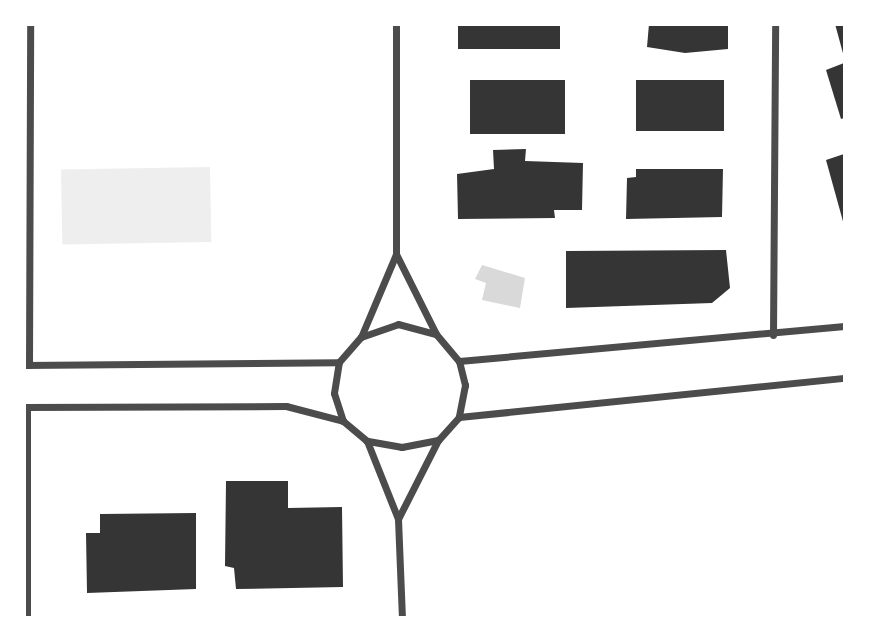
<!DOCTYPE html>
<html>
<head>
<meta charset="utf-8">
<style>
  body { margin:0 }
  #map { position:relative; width:869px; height:642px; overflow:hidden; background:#fff; font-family:"Golos Text",sans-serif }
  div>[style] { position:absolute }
  .green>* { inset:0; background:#eee; transform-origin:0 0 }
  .water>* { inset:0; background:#d9d9d9 }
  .building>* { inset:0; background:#353535; transform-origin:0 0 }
  .minor>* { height:7px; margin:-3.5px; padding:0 3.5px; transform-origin:3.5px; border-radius:3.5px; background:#4c4c4c }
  span { translate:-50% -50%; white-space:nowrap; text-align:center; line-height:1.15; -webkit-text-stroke:7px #fff; paint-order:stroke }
  .frame { position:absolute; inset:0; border:26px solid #fff; pointer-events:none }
</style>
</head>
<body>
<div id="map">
  <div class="green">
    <i style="left:210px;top:167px;width:75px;height:149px;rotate:89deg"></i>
  </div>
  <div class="water">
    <i style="clip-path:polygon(482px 265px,525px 278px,520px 308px,482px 300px,486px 283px,475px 279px)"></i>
  </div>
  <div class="building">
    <i style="left:458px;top:24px;width:102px;height:25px"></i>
    <i style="clip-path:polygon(649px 24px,728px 24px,728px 49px,685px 53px,647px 47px)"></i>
    <i style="clip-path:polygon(835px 24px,844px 24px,844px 57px)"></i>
    <i style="clip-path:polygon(844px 63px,844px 118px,841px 119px,826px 70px)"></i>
    <i style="left:470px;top:80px;width:95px;height:54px"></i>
    <i style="left:636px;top:80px;width:88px;height:51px"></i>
    <i style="clip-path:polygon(526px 149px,525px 161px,583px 163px,582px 210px,554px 210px,555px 218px,458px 219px,457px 174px,494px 169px,493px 150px)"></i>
    <i style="clip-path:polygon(844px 154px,844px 225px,826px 160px)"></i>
    <i style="clip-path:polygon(636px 169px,723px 169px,722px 217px,626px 219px,627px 178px,636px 177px)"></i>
    <i style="clip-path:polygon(726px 250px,730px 288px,712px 303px,566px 308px,566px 251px)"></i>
    <i style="clip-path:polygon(226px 481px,288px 481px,288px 508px,342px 507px,343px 587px,236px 589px,234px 568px,225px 566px)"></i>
    <i style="clip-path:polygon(196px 513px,196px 589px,87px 593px,86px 533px,100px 533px,100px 514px)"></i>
  </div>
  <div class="minor">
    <i style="left:396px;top:254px;width:89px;rotate:63.4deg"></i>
    <i style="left:398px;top:324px;width:39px;rotate:15deg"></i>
    <i style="left:436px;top:334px;width:35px;rotate:50deg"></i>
    <i style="left:459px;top:361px;width:25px;rotate:76deg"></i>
    <i style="left:465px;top:385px;width:33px;rotate:101deg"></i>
    <i style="left:459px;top:417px;width:31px;rotate:132deg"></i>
    <i style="left:438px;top:440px;width:37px;rotate:169deg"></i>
    <i style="left:402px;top:447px;width:36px;rotate:-170deg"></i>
    <i style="left:367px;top:441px;width:31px;rotate:-140deg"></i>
    <i style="left:343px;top:421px;width:29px;rotate:-108deg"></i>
    <i style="left:334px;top:393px;width:31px;rotate:-81deg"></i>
    <i style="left:339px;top:362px;width:33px;rotate:-49deg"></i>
    <i style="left:361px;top:337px;width:39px;rotate:-19deg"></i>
    <i style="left:773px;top:335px;width:311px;rotate:-89.6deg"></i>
    <i style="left:361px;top:337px;width:90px;rotate:-67.1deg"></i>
    <i style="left:396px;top:254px;width:230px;rotate:-90deg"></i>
    <i style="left:459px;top:361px;width:387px;rotate:-5.2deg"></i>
    <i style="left:24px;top:365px;width:315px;rotate:-0.5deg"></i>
    <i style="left:29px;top:365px;width:341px;rotate:-89.8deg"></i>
    <i style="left:24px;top:407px;width:262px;rotate:-0.2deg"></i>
    <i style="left:286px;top:406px;width:59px;rotate:14.7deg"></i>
    <i style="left:27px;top:407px;width:211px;rotate:90deg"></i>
    <i style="left:459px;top:417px;width:387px;rotate:-5.8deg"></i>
    <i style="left:367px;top:441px;width:84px;rotate:68.3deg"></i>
    <i style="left:398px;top:519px;width:99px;rotate:87.7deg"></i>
    <i style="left:398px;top:519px;width:89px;rotate:-63.1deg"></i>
  </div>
  <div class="frame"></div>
</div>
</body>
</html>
